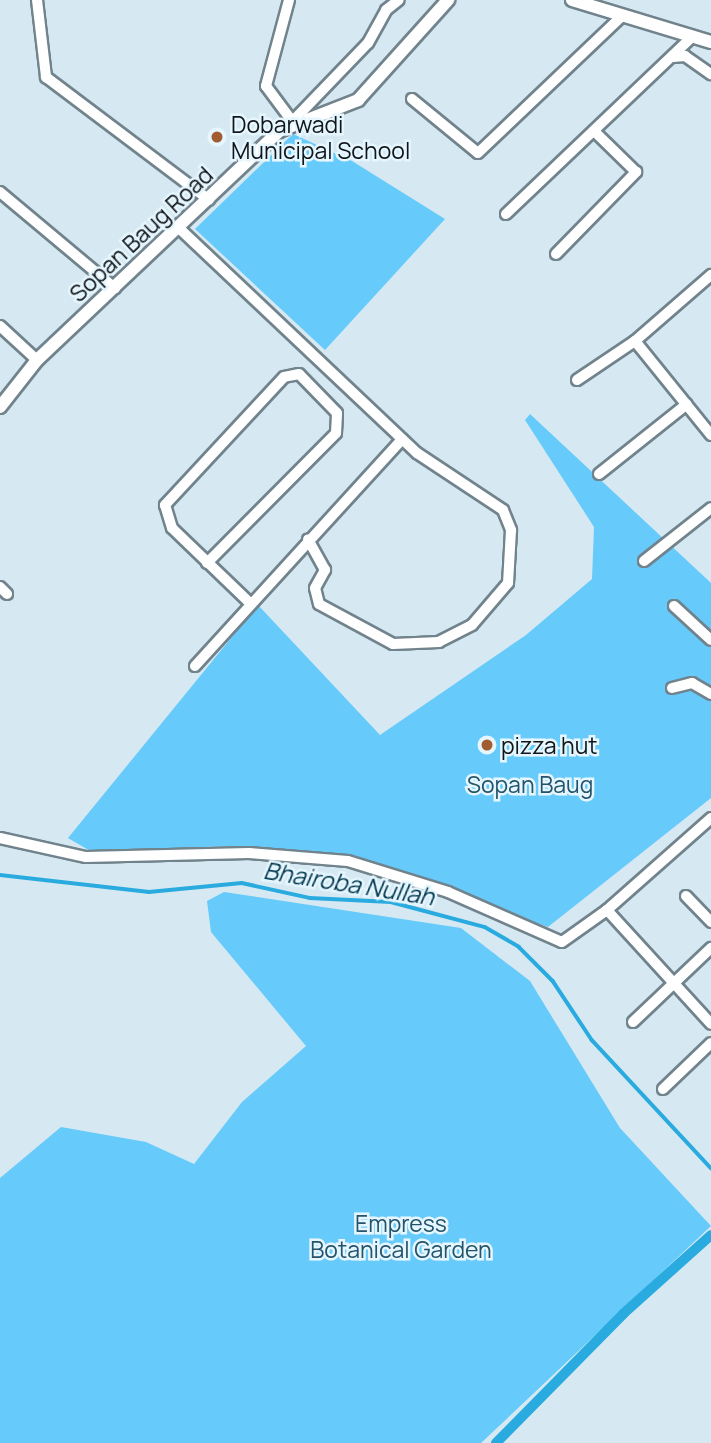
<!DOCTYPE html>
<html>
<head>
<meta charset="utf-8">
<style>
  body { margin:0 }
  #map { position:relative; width:711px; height:1443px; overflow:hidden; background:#d6e9f3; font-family:Manrope,sans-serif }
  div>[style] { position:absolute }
  .green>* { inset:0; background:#66cafa }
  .stream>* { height:3.5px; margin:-1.75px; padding:0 1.75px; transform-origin:1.75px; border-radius:1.75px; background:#2aabdf }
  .canal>* { height:10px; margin:-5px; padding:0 5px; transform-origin:5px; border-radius:5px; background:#2aabdf }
  .roads { filter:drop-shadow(2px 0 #71838c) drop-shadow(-2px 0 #71838c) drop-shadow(0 2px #71838c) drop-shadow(0 -2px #71838c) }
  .minor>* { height:10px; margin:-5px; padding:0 5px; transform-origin:5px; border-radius:5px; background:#fff }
  .tertiary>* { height:12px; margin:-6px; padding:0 6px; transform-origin:6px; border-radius:6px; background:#fff }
  .dots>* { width:19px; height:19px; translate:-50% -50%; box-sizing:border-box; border:4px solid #e6f6fe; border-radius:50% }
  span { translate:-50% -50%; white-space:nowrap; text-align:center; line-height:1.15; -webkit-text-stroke:5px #e6f6fe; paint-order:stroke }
  .poi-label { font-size:23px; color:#10161a }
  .left { translate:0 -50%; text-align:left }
  .street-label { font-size:23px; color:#10161a }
  .park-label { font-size:23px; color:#24546b }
  .water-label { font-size:24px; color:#043a50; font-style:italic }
</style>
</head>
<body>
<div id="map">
  <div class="green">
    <i style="clip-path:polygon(293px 134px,352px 161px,445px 219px,325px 350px,195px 229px)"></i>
    <i style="clip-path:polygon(530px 414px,711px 583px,711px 798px,548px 927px,344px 859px,228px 846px,92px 852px,68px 838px,258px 605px,380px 735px,526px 635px,592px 579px,594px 527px,525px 420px)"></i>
    <i style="clip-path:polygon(224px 892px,461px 928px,530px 981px,620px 1128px,711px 1226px,481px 1443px,0 1443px,0 1178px,61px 1127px,146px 1142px,194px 1164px,242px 1102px,306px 1046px,211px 932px,207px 901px)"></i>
  </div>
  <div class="stream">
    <i style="left:0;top:875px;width:150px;rotate:6.5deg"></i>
    <i style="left:149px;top:892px;width:93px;rotate:-5.5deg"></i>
    <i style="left:242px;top:883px;width:70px;rotate:12.4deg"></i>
    <i style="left:310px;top:898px;width:81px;rotate:2.8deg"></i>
    <i style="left:391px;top:902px;width:97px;rotate:14.9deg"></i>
    <i style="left:485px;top:927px;width:39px;rotate:30deg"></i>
    <i style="left:519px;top:947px;width:48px;rotate:45deg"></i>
    <i style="left:553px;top:981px;width:71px;rotate:56.5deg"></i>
    <i style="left:592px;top:1040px;width:175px;rotate:47.1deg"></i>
  </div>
  <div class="canal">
    <i style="left:496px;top:1443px;width:181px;rotate:-45.4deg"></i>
    <i style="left:623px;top:1314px;width:118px;rotate:-41.9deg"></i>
  </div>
  <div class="roads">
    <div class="minor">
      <i style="left:37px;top:0;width:78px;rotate:83.3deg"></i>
      <i style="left:46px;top:77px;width:204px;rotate:37deg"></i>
      <i style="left:289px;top:0;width:89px;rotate:105deg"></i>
      <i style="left:266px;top:86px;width:44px;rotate:53.4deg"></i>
      <i style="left:673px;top:57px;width:12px;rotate:-5deg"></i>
      <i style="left:685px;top:56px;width:32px;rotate:35deg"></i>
      <i style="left:412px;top:99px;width:85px;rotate:39.3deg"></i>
      <i style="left:478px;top:153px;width:199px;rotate:-43.6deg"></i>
      <i style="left:288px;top:126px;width:115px;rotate:-46.1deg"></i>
      <i style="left:368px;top:43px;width:38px;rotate:-61deg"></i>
      <i style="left:386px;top:10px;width:16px;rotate:-38deg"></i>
      <i style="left:0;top:192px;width:150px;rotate:39.9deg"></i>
      <i style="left:506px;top:214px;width:258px;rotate:-43.6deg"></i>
      <i style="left:180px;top:229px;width:326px;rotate:43.4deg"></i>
      <i style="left:417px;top:453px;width:103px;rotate:33.5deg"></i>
      <i style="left:503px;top:510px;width:22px;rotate:68deg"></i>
      <i style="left:511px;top:530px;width:53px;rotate:93.2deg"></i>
      <i style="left:508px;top:583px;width:55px;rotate:130.6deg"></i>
      <i style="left:472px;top:625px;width:37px;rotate:153deg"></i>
      <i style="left:439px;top:642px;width:46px;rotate:177.5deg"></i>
      <i style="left:393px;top:644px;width:84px;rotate:-151.6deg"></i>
      <i style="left:319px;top:604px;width:16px;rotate:-104deg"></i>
      <i style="left:315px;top:588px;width:21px;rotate:-61deg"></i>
      <i style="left:325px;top:570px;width:35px;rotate:-119deg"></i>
      <i style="left:556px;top:254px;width:115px;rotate:-45.7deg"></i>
      <i style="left:636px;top:172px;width:59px;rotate:-135.7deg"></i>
      <i style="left:0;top:326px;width:50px;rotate:42.6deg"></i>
      <i style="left:635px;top:341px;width:121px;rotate:51deg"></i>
      <i style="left:577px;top:380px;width:70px;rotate:-33.9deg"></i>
      <i style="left:635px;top:341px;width:101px;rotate:-41deg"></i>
      <i style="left:599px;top:474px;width:112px;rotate:-38.5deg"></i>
      <i style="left:644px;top:561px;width:85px;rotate:-38.3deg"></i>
      <i style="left:207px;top:563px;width:183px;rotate:-45.2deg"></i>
      <i style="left:336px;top:433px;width:20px;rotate:-87deg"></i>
      <i style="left:337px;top:413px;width:54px;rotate:-134.3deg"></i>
      <i style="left:299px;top:374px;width:15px;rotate:169deg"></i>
      <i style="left:284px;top:377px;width:175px;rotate:132.9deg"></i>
      <i style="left:165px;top:505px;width:24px;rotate:73deg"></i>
      <i style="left:172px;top:528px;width:108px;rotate:43.9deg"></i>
      <i style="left:0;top:587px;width:10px;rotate:45deg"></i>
      <i style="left:674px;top:606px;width:50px;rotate:42.6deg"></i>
      <i style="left:195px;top:666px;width:307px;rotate:-47.6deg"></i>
      <i style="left:672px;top:688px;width:21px;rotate:-14deg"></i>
      <i style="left:692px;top:683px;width:22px;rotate:30deg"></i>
      <i style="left:0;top:838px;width:88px;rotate:12.5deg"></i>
      <i style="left:86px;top:857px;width:163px;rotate:-1.4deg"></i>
      <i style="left:249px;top:853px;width:99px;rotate:4.6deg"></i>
      <i style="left:348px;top:861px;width:105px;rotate:17.2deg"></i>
      <i style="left:448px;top:892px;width:124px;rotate:23.7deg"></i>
      <i style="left:562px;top:942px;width:55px;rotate:-35.4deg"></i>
      <i style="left:607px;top:910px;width:139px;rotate:-41.5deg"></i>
      <i style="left:686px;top:896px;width:36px;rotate:46deg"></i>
      <i style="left:607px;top:910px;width:154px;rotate:47.6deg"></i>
      <i style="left:633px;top:1022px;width:108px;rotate:-43.5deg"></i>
      <i style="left:663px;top:1089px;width:66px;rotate:-43.8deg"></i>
    </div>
    <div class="tertiary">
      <i style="left:572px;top:0;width:145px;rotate:16.8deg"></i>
      <i style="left:0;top:407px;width:60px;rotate:-51.8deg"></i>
      <i style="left:37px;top:360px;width:333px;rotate:-43.4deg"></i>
      <i style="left:279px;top:131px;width:85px;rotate:-21.4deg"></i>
      <i style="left:358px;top:100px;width:135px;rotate:-48deg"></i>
    </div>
  </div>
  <div class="dots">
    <i style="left:217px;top:137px;background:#a15c2f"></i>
    <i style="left:487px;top:745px;background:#a15c2f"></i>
  </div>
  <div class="poi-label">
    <span class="left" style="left:231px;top:137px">Dobarwadi<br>Municipal School</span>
    <span class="left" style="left:501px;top:745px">pizza hut</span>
  </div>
  <div class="street-label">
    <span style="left:141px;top:234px;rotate:-43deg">Sopan Baug Road</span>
  </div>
  <div class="park-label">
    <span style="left:530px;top:784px">Sopan Baug</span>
    <span style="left:401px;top:1236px">Empress<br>Botanical Garden</span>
  </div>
  <div class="water-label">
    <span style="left:349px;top:883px;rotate:9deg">Bhairoba Nullah</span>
  </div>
</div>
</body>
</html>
